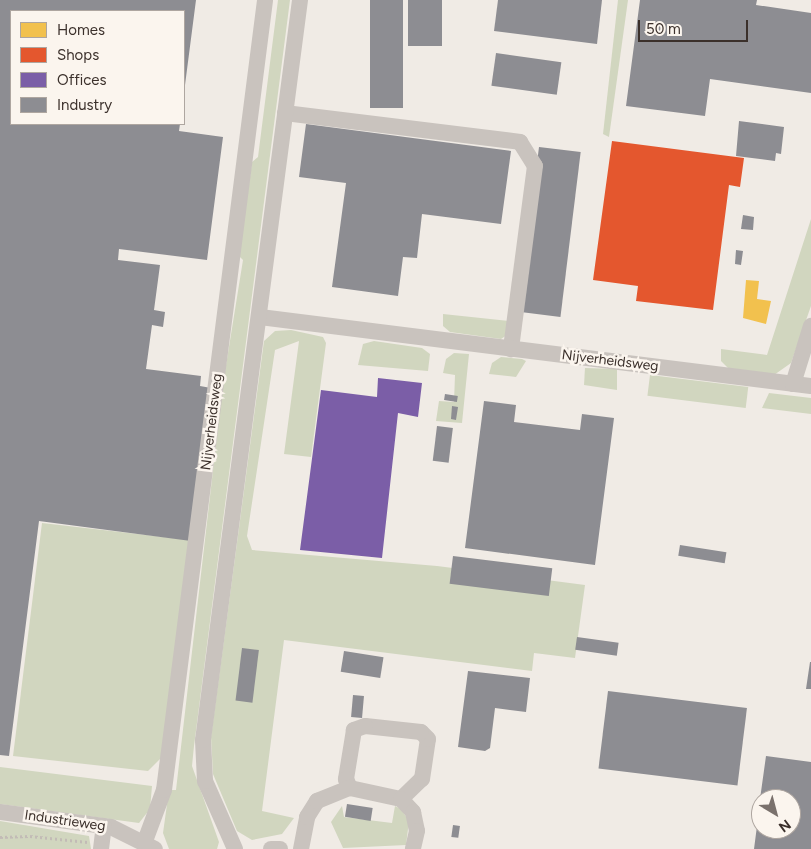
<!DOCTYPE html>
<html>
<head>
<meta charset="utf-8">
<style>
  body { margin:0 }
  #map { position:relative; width:811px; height:849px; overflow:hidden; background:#f0ebe5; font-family:Figtree,sans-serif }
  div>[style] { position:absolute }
  .green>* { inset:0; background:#d1d6bf; transform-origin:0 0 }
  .homes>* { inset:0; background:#f2c14e }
  .shops>* { inset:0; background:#e4572e }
  .offices>* { inset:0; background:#7b5ea7 }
  .industry>* { inset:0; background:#8d8d92; transform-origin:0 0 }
  .path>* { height:2.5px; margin-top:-1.25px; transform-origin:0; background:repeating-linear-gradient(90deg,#c2bbb6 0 2.5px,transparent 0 5px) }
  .minor>* { height:16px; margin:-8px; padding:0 8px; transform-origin:8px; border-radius:8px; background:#c9c3be }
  span { translate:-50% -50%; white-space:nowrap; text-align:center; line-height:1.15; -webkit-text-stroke:5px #fbf5ee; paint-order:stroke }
  .street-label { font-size:14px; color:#3b302b }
  .legend { position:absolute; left:10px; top:10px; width:175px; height:115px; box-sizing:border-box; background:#fbf5ee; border:1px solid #aea6a0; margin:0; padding:6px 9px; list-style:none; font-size:15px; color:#3b302b }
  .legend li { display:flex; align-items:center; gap:10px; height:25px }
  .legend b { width:25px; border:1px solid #aea6a0 }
  .north { position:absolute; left:751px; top:789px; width:50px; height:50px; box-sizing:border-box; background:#fbf5ee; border:1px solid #aea6a0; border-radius:50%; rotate:143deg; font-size:14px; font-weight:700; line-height:20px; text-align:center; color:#3b302b }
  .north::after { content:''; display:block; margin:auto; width:18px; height:22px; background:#7a716c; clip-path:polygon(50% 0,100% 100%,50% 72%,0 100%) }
  .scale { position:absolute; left:638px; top:20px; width:110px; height:22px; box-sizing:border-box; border:2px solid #3b302b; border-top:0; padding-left:6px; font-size:15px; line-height:18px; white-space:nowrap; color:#3b302b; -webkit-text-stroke:4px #fbf5ee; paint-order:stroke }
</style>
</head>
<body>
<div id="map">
  <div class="green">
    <i style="clip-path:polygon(278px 0,290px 0,194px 746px,192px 766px,219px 842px,217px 849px,169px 849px,163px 833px,169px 790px,176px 790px,223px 384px,243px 260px,239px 256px,252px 162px,258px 157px)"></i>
    <i style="clip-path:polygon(618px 0,628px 0,609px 137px,603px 134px)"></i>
    <i style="clip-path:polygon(811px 219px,811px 306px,791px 363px,774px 375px,729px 369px,721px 361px,721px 349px,767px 355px)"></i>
    <i style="clip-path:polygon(443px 314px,509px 321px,507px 335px,501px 339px,450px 332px,443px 326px)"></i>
    <i style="clip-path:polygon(291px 330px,323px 337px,326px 343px,311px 457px,284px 454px,299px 341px,275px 350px,247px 536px,252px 550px,437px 566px,585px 585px,575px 658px,534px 653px,532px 671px,284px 640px,262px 811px,294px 818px,282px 834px,252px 840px,237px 831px,213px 774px,211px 737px,264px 341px,275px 331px)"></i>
    <i style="clip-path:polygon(374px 341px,422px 348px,430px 354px,428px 371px,358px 365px,363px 344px)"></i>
    <i style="clip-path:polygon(454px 353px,469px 354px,462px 423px,436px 421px,439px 401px,454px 402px,455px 375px,443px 373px,446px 359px)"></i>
    <i style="clip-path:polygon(501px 357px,522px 359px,526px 361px,516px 377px,489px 374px,492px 363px)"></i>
    <i style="clip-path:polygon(585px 368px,617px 369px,617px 390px,584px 385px)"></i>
    <i style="left:650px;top:375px;width:99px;height:21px;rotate:7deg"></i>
    <i style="clip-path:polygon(769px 393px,811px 398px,811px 414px,762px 408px)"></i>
    <i style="clip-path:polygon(42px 523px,190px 540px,161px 758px,148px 771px,13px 756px)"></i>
    <i style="clip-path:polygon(0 767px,152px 786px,150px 809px,139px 823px,0 804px)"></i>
    <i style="clip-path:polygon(342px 806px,344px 817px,392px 823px,395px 806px,401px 809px,409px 821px,406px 845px,343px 848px,331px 822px)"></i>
    <i style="clip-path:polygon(0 821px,89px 836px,91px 849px,0 849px)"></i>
  </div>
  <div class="homes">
    <i style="clip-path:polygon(746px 280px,759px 281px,757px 299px,771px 301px,766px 324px,743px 318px)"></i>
  </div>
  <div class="shops">
    <i style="clip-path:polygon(612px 141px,744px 158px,740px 187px,729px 185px,713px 310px,636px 301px,638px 286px,593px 280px)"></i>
  </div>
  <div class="offices">
    <i style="clip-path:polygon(378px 378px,422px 383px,418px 417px,398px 413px,382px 558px,300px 550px,321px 390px,377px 397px)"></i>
  </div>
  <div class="industry">
    <i style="clip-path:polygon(0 0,196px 0,185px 85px,184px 11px,11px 11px,11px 124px,180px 124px,179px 131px,223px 137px,207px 260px,119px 249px,118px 260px,160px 265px,154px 310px,165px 312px,163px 327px,152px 325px,146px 369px,201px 376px,200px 386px,211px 388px,191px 541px,39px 521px,9px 756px,0 755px)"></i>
    <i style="left:370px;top:0;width:33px;height:108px"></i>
    <i style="left:408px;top:0;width:34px;height:46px"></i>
    <i style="clip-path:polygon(498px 0,602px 0,597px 44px,494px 31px)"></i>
    <i style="clip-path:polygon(640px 0,757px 0,756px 5px,811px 13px,811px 93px,710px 79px,705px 116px,626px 106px)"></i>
    <i style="left:496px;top:53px;width:66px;height:33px;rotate:8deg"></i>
    <i style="clip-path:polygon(739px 121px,784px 127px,781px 154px,776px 153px,775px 161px,736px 156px)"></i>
    <i style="clip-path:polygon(306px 124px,511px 151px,501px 224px,422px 214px,417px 258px,403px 257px,398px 296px,332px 287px,346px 183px,299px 177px)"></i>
    <i style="left:539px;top:147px;width:42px;height:166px;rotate:7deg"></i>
    <i style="clip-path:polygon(743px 215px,754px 217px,753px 230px,741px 229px)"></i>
    <i style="clip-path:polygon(736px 250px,743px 251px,741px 265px,735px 264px)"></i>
    <i style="left:445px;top:394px;width:13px;height:6px;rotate:9deg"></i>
    <i style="clip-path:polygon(484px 401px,516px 405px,514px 422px,580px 430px,582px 414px,614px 418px,595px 565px,465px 548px)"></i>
    <i style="clip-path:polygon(452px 406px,458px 407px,456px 420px,451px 419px)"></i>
    <i style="left:437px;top:426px;width:16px;height:35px;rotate:7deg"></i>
    <i style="left:680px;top:545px;width:47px;height:11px;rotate:9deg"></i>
    <i style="left:453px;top:556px;width:100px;height:28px;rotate:7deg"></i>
    <i style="left:577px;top:637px;width:42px;height:13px;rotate:8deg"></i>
    <i style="left:242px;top:648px;width:17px;height:53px;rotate:7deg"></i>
    <i style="left:344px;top:651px;width:40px;height:21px;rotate:9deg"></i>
    <i style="clip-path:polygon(810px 662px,811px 662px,811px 689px,806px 689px)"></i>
    <i style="clip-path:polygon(468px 671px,530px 678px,526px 712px,495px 708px,490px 748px,485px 751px,458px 747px)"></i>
    <i style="left:608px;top:691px;width:140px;height:78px;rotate:7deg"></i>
    <i style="left:353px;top:695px;width:11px;height:22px;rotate:5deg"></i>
    <i style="clip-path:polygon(766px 756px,811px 762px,811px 849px,754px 849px,760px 803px,761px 829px,791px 829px,791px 799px,760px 799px)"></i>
    <i style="left:347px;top:804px;width:26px;height:13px;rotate:9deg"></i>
    <i style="left:453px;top:825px;width:7px;height:12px;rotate:8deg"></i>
  </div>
  <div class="path">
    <i style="left:0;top:837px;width:30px;rotate:-2deg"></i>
    <i style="left:30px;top:836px;width:58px;rotate:5.9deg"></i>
  </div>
  <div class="minor">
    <i style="left:285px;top:113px;width:237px;rotate:7deg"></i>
    <i style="left:520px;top:142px;width:28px;rotate:58deg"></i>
    <i style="left:535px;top:166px;width:185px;rotate:97.5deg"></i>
    <i style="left:260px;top:317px;width:555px;rotate:7.14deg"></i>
    <i style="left:793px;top:384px;width:61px;rotate:-72.8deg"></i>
    <i style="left:401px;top:799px;width:29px;rotate:-44deg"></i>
    <i style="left:422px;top:779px;width:40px;rotate:-81.5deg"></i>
    <i style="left:428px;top:739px;width:10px;rotate:-135deg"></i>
    <i style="left:421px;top:732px;width:56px;rotate:-173.9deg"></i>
    <i style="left:365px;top:726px;width:12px;rotate:160deg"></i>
    <i style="left:354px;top:730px;width:50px;rotate:99.3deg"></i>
    <i style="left:346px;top:779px;width:10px;rotate:66deg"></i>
    <i style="left:350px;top:788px;width:52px;rotate:12.2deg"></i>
    <i style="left:401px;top:799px;width:18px;rotate:47deg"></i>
    <i style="left:413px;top:812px;width:19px;rotate:78deg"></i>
    <i style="left:417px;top:831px;width:18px;rotate:103deg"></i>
    <i style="left:0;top:812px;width:112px;rotate:7.7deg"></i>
    <i style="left:111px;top:827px;width:49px;rotate:26.6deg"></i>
    <i style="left:145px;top:841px;width:54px;rotate:-69.6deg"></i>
    <i style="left:164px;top:790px;width:796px;rotate:-82.71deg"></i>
    <i style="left:101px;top:849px;width:23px;rotate:-83deg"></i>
    <i style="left:235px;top:849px;width:74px;rotate:-113.8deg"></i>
    <i style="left:205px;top:781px;width:41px;rotate:-92.8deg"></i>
    <i style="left:203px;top:740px;width:746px;rotate:-82.53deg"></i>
    <i style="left:271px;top:849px;width:9px"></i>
    <i style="left:301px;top:849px;width:33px;rotate:-79deg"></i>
    <i style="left:307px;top:817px;width:19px;rotate:-58deg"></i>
    <i style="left:317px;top:801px;width:35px;rotate:-22deg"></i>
  </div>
  <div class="street-label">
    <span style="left:610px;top:361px;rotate:7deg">Nijverheidsweg</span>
    <span style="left:212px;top:422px;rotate:-83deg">Nijverheidsweg</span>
    <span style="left:65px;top:821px;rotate:8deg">Industrieweg</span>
  </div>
  <ul class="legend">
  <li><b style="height:14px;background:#f2c14e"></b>Homes</li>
  <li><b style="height:14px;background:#e4572e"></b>Shops</li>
  <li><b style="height:14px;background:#7b5ea7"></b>Offices</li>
  <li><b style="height:14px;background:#8d8d92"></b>Industry</li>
  </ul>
  <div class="north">N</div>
  <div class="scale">50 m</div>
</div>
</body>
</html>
